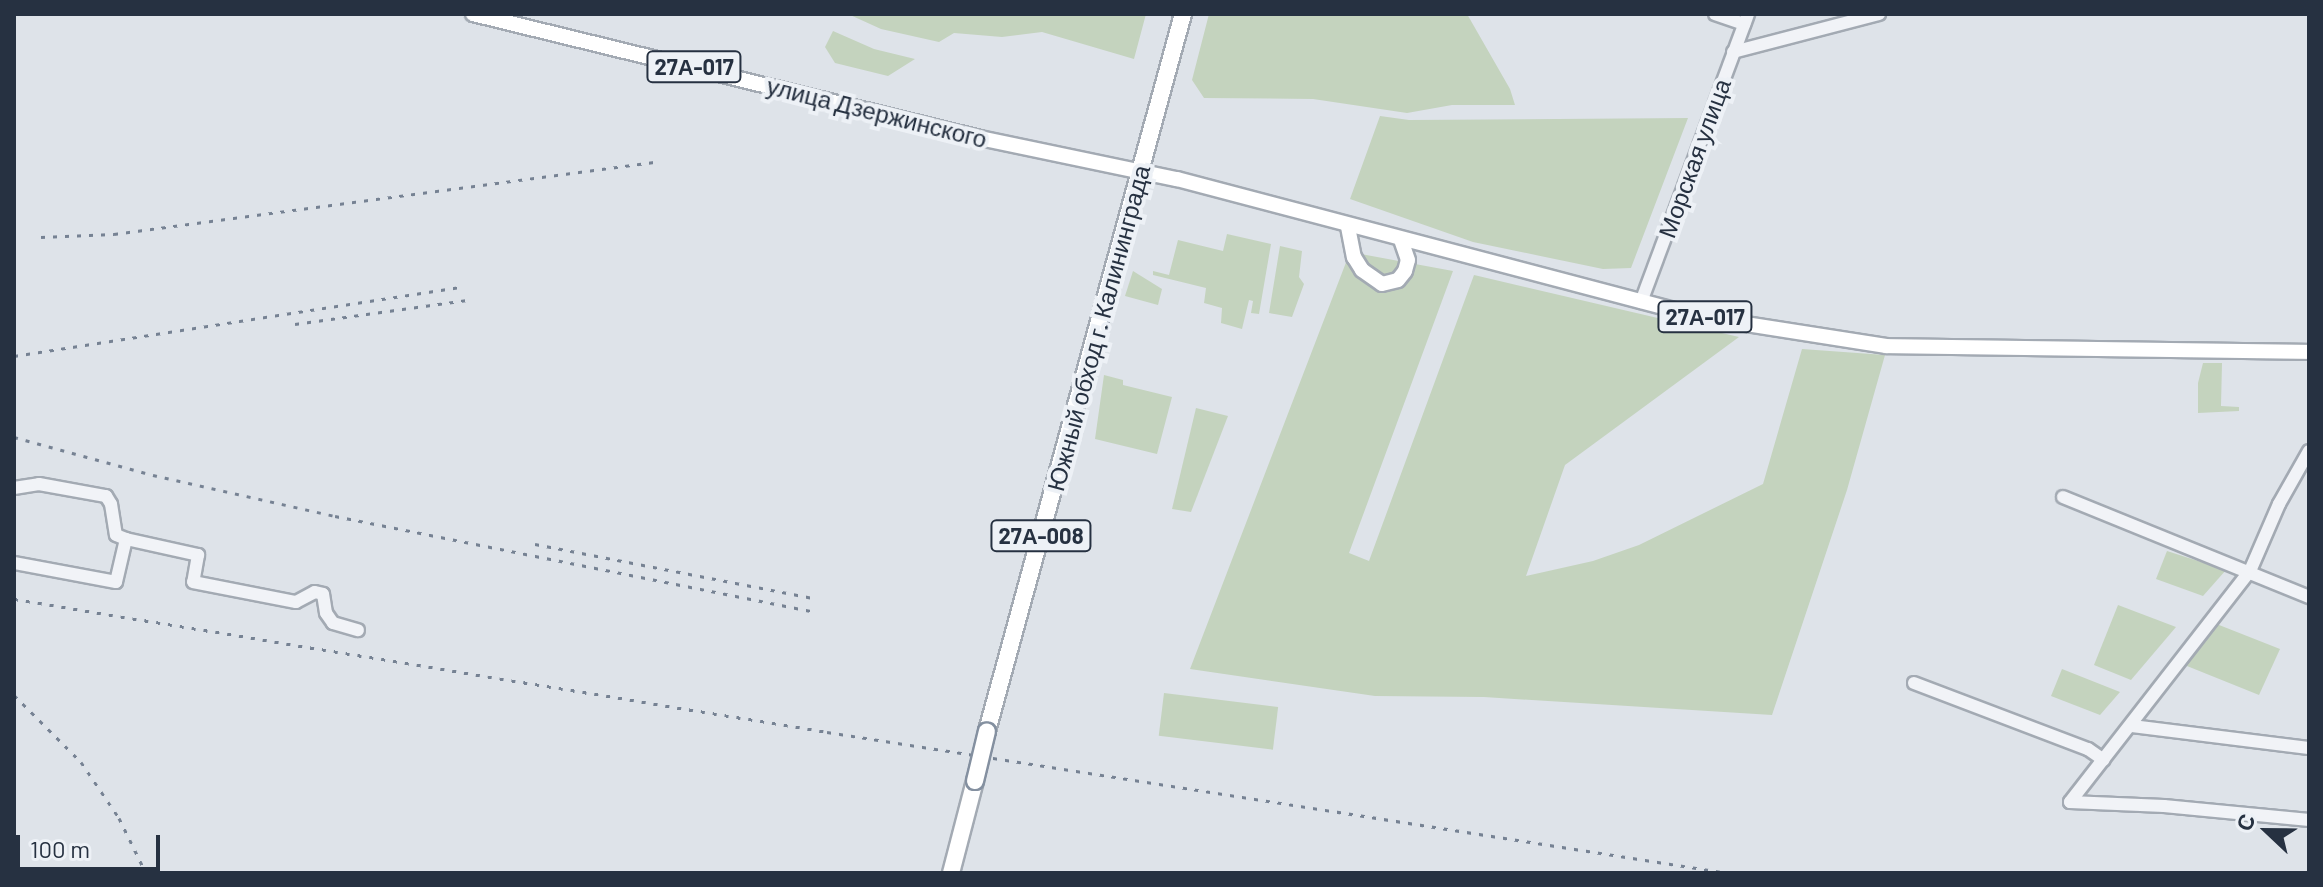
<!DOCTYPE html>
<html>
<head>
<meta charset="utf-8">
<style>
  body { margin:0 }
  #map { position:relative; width:2323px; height:887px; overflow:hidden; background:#dee3e9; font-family:Barlow,sans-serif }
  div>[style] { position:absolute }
  .green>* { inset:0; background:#c4d3be; transform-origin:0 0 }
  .roads { filter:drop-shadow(2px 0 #a3aab3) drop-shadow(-2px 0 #a3aab3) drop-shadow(0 2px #a3aab3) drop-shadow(0 -2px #a3aab3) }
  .minor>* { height:12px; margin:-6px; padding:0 6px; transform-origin:6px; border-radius:6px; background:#f1f3f7 }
  .major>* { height:14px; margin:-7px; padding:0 7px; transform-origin:7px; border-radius:7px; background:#fff }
  .highway>* { height:16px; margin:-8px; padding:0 8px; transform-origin:8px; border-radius:8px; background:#fff }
  .rail>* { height:3px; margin-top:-1.5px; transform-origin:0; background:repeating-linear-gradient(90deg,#768293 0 4px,transparent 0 12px) }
  .bridges { filter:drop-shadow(2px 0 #8490a0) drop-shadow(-2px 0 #8490a0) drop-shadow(0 2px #8490a0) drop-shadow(0 -2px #8490a0) }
  .highway-bridge>* { height:16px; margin:-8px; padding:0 8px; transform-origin:8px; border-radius:8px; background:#fff }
  span { translate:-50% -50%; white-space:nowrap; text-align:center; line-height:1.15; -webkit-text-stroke:8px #edf1f6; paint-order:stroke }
  .shield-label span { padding:2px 6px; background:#edf1f6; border:2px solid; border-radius:6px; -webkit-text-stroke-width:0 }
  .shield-label { font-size:22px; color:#263141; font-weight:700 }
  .street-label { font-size:24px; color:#263141 }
  .frame { position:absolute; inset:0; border:16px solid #263141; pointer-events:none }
  .north { position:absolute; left:2227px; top:791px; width:80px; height:80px; -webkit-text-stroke:6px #edf1f6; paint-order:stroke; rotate:292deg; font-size:22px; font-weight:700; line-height:32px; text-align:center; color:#263141 }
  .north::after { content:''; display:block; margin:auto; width:28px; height:36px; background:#263141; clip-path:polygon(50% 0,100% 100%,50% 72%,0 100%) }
  .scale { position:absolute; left:16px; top:835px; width:144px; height:36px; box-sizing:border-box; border:4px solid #263141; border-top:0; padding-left:10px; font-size:24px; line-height:28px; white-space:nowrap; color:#263141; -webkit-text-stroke:6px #edf1f6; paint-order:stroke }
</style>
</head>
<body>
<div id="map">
  <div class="green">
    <i style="clip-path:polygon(848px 14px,1146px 14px,1134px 59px,1042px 32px,1002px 37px,954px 33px,939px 42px,881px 29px)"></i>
    <i style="clip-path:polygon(1209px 14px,1467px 14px,1510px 89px,1515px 105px,1452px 105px,1407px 113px,1313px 99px,1204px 98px,1192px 80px)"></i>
    <i style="clip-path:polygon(833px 31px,874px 49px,915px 59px,888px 76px,835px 63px,825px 47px)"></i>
    <i style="clip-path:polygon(1380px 116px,1409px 120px,1688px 118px,1631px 268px,1603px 269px,1473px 242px,1350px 199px)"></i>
    <i style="clip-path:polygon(1227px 234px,1271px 244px,1259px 314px,1251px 313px,1253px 301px,1249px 300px,1242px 329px,1221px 323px,1222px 308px,1204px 303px,1206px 288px,1153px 275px,1153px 271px,1169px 275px,1178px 240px,1223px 251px)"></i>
    <i style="clip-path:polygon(1280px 246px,1302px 251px,1299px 277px,1304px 284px,1292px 317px,1269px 313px)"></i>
    <i style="clip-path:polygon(1350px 252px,1453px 271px,1349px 553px,1369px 561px,1474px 275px,1739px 337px,1565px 465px,1526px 576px,1593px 561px,1639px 545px,1763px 484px,1802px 349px,1885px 355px,1847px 490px,1772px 715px,1484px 697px,1375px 696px,1190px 669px)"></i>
    <i style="clip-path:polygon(1133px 271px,1162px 289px,1158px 305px,1125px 296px)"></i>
    <i style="clip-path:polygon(2203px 363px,2222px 363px,2221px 406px,2239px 407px,2239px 411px,2198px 413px,2198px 383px)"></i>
    <i style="clip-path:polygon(1104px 375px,1123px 380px,1123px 385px,1172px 397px,1157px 454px,1095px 439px)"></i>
    <i style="clip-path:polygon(1196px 408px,1228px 416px,1191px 512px,1172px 509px)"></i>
    <i style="clip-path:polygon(2167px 551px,2226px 570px,2203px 596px,2156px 579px)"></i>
    <i style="clip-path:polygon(2118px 605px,2176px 627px,2131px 680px,2094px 665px)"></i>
    <i style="clip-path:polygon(2214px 623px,2280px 649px,2259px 695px,2182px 664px)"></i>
    <i style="clip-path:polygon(2062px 669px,2120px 692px,2100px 715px,2051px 696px)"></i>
    <i style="left:1164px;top:693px;width:115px;height:43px;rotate:7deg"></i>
  </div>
  <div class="roads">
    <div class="minor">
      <i style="left:1715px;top:14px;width:31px;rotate:19deg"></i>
      <i style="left:1733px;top:52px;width:151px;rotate:-14.6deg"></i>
      <i style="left:1641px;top:302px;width:307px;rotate:-69.6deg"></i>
      <i style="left:14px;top:488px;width:25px;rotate:-9deg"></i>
      <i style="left:39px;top:484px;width:68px;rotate:10.2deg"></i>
      <i style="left:106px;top:496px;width:9px;rotate:58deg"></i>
      <i style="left:111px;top:504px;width:31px;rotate:81deg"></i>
      <i style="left:116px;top:535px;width:11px;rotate:22deg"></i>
      <i style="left:126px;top:539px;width:44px;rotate:103.1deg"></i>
      <i style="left:116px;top:582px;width:104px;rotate:-169.4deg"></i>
      <i style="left:2063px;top:497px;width:266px;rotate:22.1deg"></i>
      <i style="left:126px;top:539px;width:74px;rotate:12.5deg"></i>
      <i style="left:198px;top:555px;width:27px;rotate:100deg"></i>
      <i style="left:193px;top:582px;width:105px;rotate:11deg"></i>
      <i style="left:296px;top:602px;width:21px;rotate:-28deg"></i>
      <i style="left:315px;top:592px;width:8px;rotate:14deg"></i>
      <i style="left:323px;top:594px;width:19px;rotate:81deg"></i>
      <i style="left:326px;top:613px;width:12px;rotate:55deg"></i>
      <i style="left:333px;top:623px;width:26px;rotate:16deg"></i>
      <i style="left:1914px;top:683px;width:186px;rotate:20.8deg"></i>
      <i style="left:2088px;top:749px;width:19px;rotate:35deg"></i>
      <i style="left:2132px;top:726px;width:178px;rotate:7.1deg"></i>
      <i style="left:2070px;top:802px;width:293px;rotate:-52.1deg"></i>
      <i style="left:2250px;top:571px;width:73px;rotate:-66.6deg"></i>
      <i style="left:2279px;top:504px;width:61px;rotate:-60.5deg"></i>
      <i style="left:2070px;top:802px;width:94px;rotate:2.4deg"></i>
      <i style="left:2164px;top:806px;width:146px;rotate:5.5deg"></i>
    </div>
    <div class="major">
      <i style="left:473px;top:14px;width:522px;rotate:13.74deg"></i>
      <i style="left:980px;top:138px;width:201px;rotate:11.8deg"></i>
      <i style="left:1177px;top:179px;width:542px;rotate:14.75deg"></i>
      <i style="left:1701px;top:317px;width:187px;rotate:8.9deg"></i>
      <i style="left:1886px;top:346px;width:423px;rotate:0.8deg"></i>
      <i style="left:1348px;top:227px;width:31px;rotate:79deg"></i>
      <i style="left:1354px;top:257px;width:15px;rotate:58deg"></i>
      <i style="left:1362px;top:270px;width:24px;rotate:35deg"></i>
      <i style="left:1382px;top:284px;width:16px;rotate:-14deg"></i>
      <i style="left:1398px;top:280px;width:11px;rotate:-52deg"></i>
      <i style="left:1405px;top:271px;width:11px;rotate:-75deg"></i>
      <i style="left:1408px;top:260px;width:21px;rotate:-109deg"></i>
    </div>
    <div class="highway">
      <i style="left:987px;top:731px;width:743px;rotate:-74.71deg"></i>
      <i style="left:951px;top:873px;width:95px;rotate:-75.4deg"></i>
    </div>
  </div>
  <div class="rail">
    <i style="left:41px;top:237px;width:73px;rotate:-2.4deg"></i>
    <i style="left:114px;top:234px;width:545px;rotate:-7.59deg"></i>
    <i style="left:295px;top:324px;width:174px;rotate:-7.9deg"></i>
    <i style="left:14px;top:356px;width:450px;rotate:-8.8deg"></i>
    <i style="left:14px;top:437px;width:144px;rotate:15.3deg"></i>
    <i style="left:153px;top:475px;width:187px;rotate:12.7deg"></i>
    <i style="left:335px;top:516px;width:489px;rotate:11.3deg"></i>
    <i style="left:535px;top:544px;width:287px;rotate:11deg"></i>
    <i style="left:14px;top:599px;width:824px;rotate:9.29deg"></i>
    <i style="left:827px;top:732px;width:912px;rotate:8.89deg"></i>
    <i style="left:14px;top:695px;width:95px;rotate:45deg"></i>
    <i style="left:81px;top:762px;width:68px;rotate:55.8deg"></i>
    <i style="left:119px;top:818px;width:61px;rotate:63.9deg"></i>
  </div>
  <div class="bridges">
    <div class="highway-bridge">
      <i style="left:975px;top:781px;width:51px;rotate:-76.5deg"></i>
    </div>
  </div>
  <div class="shield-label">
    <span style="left:694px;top:67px">27А-017</span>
    <span style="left:1705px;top:317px">27А-017</span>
    <span style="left:1041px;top:536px">27А-008</span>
  </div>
  <div class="street-label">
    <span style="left:877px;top:112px;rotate:14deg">улица Дзержинского</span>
    <span style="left:1694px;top:158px;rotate:-70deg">Морская улица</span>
    <span style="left:1098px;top:328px;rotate:-75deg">Южный обход г. Калининграда</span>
  </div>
  <div class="frame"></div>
  <div class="north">С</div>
  <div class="scale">100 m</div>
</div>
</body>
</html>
